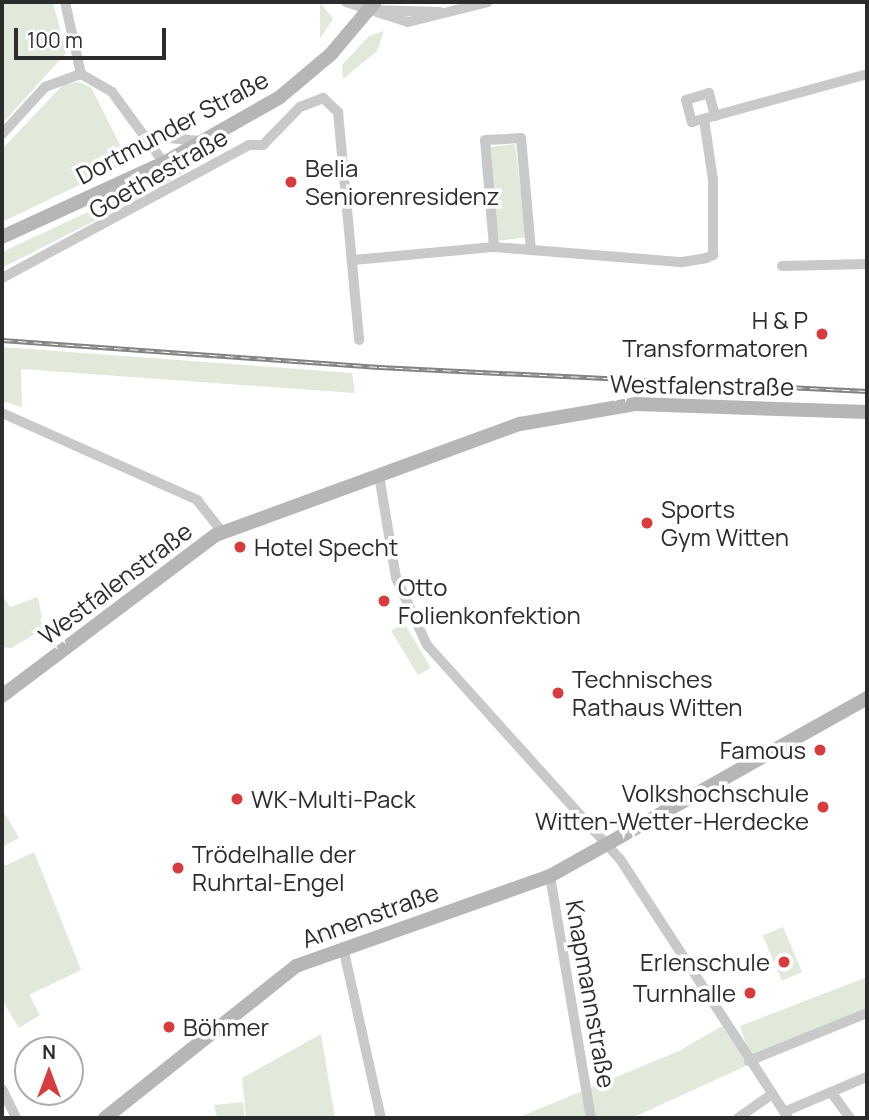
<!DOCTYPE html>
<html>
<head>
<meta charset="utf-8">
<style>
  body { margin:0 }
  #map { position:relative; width:869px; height:1120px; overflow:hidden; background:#fff; font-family:Manrope,sans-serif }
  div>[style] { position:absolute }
  .green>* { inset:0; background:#e1e9da; transform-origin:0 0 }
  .street>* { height:10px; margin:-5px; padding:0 5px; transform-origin:5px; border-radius:5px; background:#c9c9c9 }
  .secondary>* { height:14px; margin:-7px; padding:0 7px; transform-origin:7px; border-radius:7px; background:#b6b6b6 }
  .rail>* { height:5px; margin-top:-2.5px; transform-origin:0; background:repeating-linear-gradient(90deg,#fff 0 8px,#818181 0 16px); box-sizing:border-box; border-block:2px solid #818181 }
  .dots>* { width:19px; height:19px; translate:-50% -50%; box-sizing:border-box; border:4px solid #fff; border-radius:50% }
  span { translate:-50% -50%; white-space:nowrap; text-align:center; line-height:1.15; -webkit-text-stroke:7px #fff; paint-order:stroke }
  .street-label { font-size:24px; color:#2c2c2c }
  .poi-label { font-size:24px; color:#2c2c2c }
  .left { translate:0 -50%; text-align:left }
  .right { translate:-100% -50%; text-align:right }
  .frame { position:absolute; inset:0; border:4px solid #2c2c2c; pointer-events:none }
  .north { position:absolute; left:14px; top:1036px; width:70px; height:70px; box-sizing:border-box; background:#fff; border:2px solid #ababab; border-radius:50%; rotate:0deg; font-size:19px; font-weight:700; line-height:28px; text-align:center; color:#2c2c2c }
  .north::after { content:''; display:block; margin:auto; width:24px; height:32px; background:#d63b3d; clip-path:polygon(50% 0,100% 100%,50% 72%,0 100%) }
  .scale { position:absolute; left:14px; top:28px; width:152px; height:32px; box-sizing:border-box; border:4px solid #2c2c2c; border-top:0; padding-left:9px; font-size:21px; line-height:24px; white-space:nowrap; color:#2c2c2c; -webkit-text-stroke:5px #fff; paint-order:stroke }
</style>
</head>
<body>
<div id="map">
  <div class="green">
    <i style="clip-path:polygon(2px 2px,53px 2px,66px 53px,2px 124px)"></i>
    <i style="clip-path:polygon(320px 2px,333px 19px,320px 38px)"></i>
    <i style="clip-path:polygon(384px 31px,377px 51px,343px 79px,342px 65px,369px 36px)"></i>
    <i style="clip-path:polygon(78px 82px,91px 87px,126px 157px,117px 167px,2px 222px,2px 149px,63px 85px)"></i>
    <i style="left:515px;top:144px;width:94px;height:28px;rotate:83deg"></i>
    <i style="clip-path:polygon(212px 154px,161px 187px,2px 268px,2px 252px)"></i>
    <i style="clip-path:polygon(2px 347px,352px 373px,355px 393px,21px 369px,22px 407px,2px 401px)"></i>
    <i style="clip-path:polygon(2px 595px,10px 607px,38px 597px,44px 629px,11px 648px,2px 647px)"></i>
    <i style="left:404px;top:623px;width:52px;height:15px;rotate:59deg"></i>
    <i style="clip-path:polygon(5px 814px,19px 838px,2px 847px,2px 815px)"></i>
    <i style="clip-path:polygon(34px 852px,81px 970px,29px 995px,40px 1015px,19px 1028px,2px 1000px,2px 867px)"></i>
    <i style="left:783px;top:927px;width:49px;height:22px;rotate:67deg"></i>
    <i style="clip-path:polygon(867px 977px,867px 1008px,750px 1056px,740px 1026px)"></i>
    <i style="clip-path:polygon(722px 1026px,748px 1065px,632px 1118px,517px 1118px,679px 1051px)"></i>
    <i style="clip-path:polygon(321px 1034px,335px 1118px,246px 1118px,242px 1078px)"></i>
    <i style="clip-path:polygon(243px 1102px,245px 1118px,217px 1118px,214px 1105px)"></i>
  </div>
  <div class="street">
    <i style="left:65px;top:2px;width:74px;rotate:77.5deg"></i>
    <i style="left:346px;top:2px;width:65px;rotate:17.9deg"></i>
    <i style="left:408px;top:22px;width:82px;rotate:-14deg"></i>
    <i style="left:369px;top:10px;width:71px;rotate:1.6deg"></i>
    <i style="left:715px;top:116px;width:24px;rotate:-105deg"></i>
    <i style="left:709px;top:93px;width:24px;rotate:163deg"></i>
    <i style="left:686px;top:100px;width:23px;rotate:75deg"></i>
    <i style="left:692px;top:122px;width:181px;rotate:-15.3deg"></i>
    <i style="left:2px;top:134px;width:64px;rotate:-47.5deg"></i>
    <i style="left:45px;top:87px;width:38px;rotate:-20deg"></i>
    <i style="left:81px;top:74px;width:36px;rotate:30deg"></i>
    <i style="left:112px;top:92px;width:88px;rotate:53.8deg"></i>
    <i style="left:147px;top:136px;width:53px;rotate:5.4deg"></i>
    <i style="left:494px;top:247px;width:107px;rotate:-94.8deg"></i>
    <i style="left:485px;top:140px;width:36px;rotate:-3deg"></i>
    <i style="left:521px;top:138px;width:112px;rotate:84.9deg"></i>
    <i style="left:353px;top:260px;width:142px;rotate:-5.3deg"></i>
    <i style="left:494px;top:247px;width:189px;rotate:4.6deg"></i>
    <i style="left:682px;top:262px;width:24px;rotate:-9deg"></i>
    <i style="left:706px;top:258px;width:8px;rotate:-23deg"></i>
    <i style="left:713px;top:255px;width:75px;rotate:-90deg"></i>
    <i style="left:713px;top:180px;width:62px;rotate:-98.4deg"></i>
    <i style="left:782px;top:266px;width:85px;rotate:-1.3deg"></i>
    <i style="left:2px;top:278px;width:281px;rotate:-28.3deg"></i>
    <i style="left:249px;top:145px;width:14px"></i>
    <i style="left:263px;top:145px;width:53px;rotate:-45.8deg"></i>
    <i style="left:300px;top:107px;width:25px;rotate:-21deg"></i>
    <i style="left:323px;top:98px;width:21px;rotate:43deg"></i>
    <i style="left:338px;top:112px;width:229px;rotate:84.7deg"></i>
    <i style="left:2px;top:413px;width:214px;rotate:24deg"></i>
    <i style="left:197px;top:500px;width:42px;rotate:51.8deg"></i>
    <i style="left:379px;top:475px;width:104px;rotate:80.6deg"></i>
    <i style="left:396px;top:578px;width:74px;rotate:65.2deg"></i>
    <i style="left:427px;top:645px;width:288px;rotate:48deg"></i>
    <i style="left:620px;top:859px;width:309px;rotate:57deg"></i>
    <i style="left:550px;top:876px;width:245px;rotate:80.4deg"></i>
    <i style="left:343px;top:947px;width:175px;rotate:77.5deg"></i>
    <i style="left:749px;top:1061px;width:127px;rotate:-22.1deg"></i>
    <i style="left:2px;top:1089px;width:32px;rotate:64deg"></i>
    <i style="left:831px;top:1092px;width:32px;rotate:54deg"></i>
    <i style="left:784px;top:1112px;width:90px;rotate:-22.9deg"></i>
    <i style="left:738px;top:1118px;width:42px;rotate:-35.2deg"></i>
  </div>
  <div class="secondary">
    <i style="left:2px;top:237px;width:178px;rotate:-24.6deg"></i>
    <i style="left:164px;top:163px;width:133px;rotate:-29.6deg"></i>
    <i style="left:280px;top:97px;width:67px;rotate:-40.1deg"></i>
    <i style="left:331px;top:54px;width:68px;rotate:-49.8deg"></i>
    <i style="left:2px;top:696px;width:268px;rotate:-37deg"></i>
    <i style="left:216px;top:535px;width:324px;rotate:-20.1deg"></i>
    <i style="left:520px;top:424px;width:118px;rotate:-9.8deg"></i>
    <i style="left:636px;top:404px;width:231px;rotate:2deg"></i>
    <i style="left:105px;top:1118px;width:244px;rotate:-38.5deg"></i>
    <i style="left:296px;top:966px;width:269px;rotate:-19.5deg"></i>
    <i style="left:550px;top:876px;width:364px;rotate:-29.3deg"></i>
  </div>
  <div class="rail">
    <i style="left:2px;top:340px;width:378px;rotate:4.1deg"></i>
    <i style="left:379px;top:367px;width:489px;rotate:2.8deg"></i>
  </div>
  <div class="dots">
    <i style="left:291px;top:182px;background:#d63b3d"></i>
    <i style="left:822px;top:334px;background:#d63b3d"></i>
    <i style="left:647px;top:523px;background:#d63b3d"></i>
    <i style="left:240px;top:547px;background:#d63b3d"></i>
    <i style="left:384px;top:601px;background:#d63b3d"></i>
    <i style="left:558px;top:693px;background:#d63b3d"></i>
    <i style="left:820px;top:750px;background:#d63b3d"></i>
    <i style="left:237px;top:799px;background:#d63b3d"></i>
    <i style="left:823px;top:807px;background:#d63b3d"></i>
    <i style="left:178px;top:868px;background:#d63b3d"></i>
    <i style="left:784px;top:962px;background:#d63b3d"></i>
    <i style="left:750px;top:993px;background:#d63b3d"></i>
    <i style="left:169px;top:1027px;background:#d63b3d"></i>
  </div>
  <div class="street-label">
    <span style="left:172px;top:127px;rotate:-28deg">Dortmunder Straße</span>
    <span style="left:158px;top:173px;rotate:-30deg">Goethestraße</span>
    <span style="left:702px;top:385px;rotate:1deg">Westfalenstraße</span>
    <span style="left:115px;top:583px;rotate:-37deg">Westfalenstraße</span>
    <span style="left:370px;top:915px;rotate:-20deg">Annenstraße</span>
    <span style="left:591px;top:994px;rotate:80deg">Knapmannstraße</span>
  </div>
  <div class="poi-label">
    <span class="left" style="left:305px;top:182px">Belia<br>Seniorenresidenz</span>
    <span class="right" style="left:808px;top:334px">H &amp; P<br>Transformatoren</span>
    <span class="left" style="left:661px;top:523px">Sports<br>Gym Witten</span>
    <span class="left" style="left:254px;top:547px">Hotel Specht</span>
    <span class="left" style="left:398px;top:601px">Otto<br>Folienkonfektion</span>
    <span class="left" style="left:572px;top:693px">Technisches<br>Rathaus Witten</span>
    <span class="right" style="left:806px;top:750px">Famous</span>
    <span class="right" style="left:809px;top:807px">Volkshochschule<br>Witten-Wetter-Herdecke</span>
    <span class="left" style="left:251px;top:799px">WK-Multi-Pack</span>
    <span class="left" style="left:192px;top:868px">Trödelhalle der<br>Ruhrtal-Engel</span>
    <span class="right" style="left:770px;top:962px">Erlenschule</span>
    <span class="right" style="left:736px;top:993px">Turnhalle</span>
    <span class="left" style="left:183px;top:1027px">Böhmer</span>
  </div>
  <div class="frame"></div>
  <div class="north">N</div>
  <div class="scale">100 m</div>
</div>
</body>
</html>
